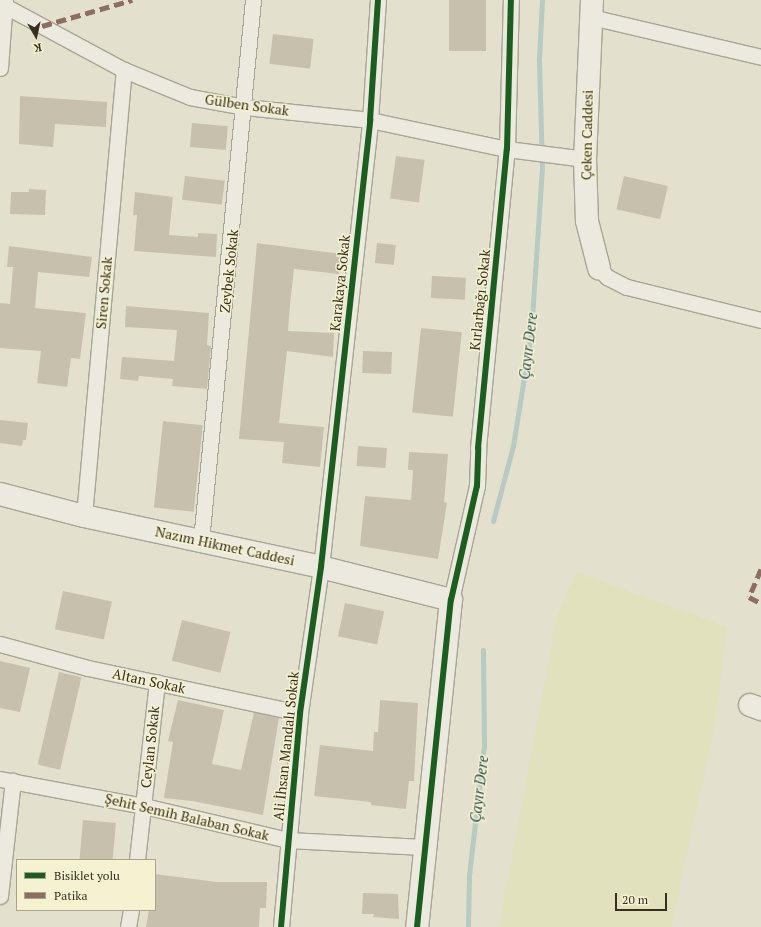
<!DOCTYPE html>
<html>
<head>
<meta charset="utf-8">
<style>
  body { margin:0 }
  #map { position:relative; width:761px; height:927px; overflow:hidden; background:#e3e1cd; font-family:"PT Serif",serif }
  div>[style] { position:absolute }
  .farmland>* { inset:0; background:#e1e2bd }
  .stream>* { height:5px; margin:-2.5px; padding:0 2.5px; transform-origin:2.5px; border-radius:2.5px; background:#b8cac2 }
  .building>* { inset:0; background:#c7c0ad; transform-origin:0 0 }
  .roads { filter:drop-shadow(1px 0 #a8a596) drop-shadow(-1px 0 #a8a596) drop-shadow(0 1px #a8a596) drop-shadow(0 -1px #a8a596) }
  .street>* { height:15px; margin:-7.5px; padding:0 7.5px; transform-origin:7.5px; border-radius:7.5px; background:#eceade }
  .secondary>* { height:22px; margin:-11px; padding:0 11px; transform-origin:11px; border-radius:11px; background:#eceade }
  .quiet>* { height:5px; margin-top:-2.5px; transform-origin:0; background:repeating-linear-gradient(90deg,#8d6e63 0 10px,transparent 0 15px) }
  .cycleway>* { height:6px; margin:-3px; padding:0 3px; transform-origin:3px; border-radius:3px; background:#1b5e20 }
  span { translate:-50% -50%; white-space:nowrap; text-align:center; line-height:1.15; -webkit-text-stroke:3px #f5f2d2; paint-order:stroke }
  .street-label { font-size:14px; color:#372f1e }
  .water-label { font-size:15px; color:#2d5156; font-style:italic }
  .legend { position:absolute; left:16px; top:859px; width:140px; height:52px; box-sizing:border-box; background:#f5f2d2; border:1px solid #a9a48a; margin:0; padding:5px 7px; list-style:none; font-size:12px; color:#372f1e }
  .legend li { display:flex; align-items:center; gap:8px; height:20px }
  .legend b { width:20px; border:1px solid #a9a48a }
  .north { position:absolute; left:16px; top:16px; width:40px; height:40px; -webkit-text-stroke:3px #f5f2d2; paint-order:stroke; rotate:171deg; font-size:11px; font-weight:700; line-height:16px; text-align:center; color:#372f1e }
  .north::after { content:''; display:block; margin:auto; width:14px; height:18px; background:#372f1e; clip-path:polygon(50% 0,100% 100%,50% 72%,0 100%) }
  .scale { position:absolute; left:615px; top:893px; width:52px; height:18px; box-sizing:border-box; border:2px solid #372f1e; border-top:0; padding-left:5px; font-size:12px; line-height:14px; white-space:nowrap; color:#372f1e; -webkit-text-stroke:3px #f5f2d2; paint-order:stroke }
</style>
</head>
<body>
<div id="map">
  <div class="farmland">
    <i style="clip-path:polygon(576px 572px,727px 627px,714px 730px,671px 927px,499px 927px,557px 616px)"></i>
  </div>
  <div class="stream">
    <i style="left:493px;top:521px;width:78px;rotate:-75.1deg"></i>
    <i style="left:513px;top:446px;width:114px;rotate:-80.9deg"></i>
    <i style="left:531px;top:333px;width:165px;rotate:-86.2deg"></i>
    <i style="left:542px;top:168px;width:109px;rotate:-91.6deg"></i>
    <i style="left:539px;top:59px;width:59px;rotate:-87.1deg"></i>
    <i style="left:468px;top:927px;width:52px;rotate:-88.9deg"></i>
    <i style="left:469px;top:875px;width:130px;rotate:-83.4deg"></i>
    <i style="left:484px;top:746px;width:96px;rotate:-90.6deg"></i>
  </div>
  <div class="building">
    <i style="left:449px;top:0;width:37px;height:51px"></i>
    <i style="left:273px;top:34px;width:41px;height:30px;rotate:7deg"></i>
    <i style="clip-path:polygon(20px 96px,107px 102px,106px 127px,55px 124px,53px 147px,19px 144px)"></i>
    <i style="left:192px;top:123px;width:36px;height:24px;rotate:5deg"></i>
    <i style="left:396px;top:156px;width:29px;height:43px;rotate:8deg"></i>
    <i style="left:185px;top:176px;width:40px;height:24px;rotate:7deg"></i>
    <i style="left:624px;top:176px;width:45px;height:34px;rotate:13deg"></i>
    <i style="clip-path:polygon(29px 189px,46px 190px,45px 215px,10px 214px,11px 192px,29px 192px)"></i>
    <i style="clip-path:polygon(135px 192px,173px 197px,169px 235px,198px 237px,198px 233px,217px 234px,216px 257px,134px 251px,137px 215px,133px 215px)"></i>
    <i style="clip-path:polygon(257px 243px,341px 254px,339px 274px,294px 269px,290px 305px,288px 331px,334px 333px,333px 357px,287px 351px,279px 423px,324px 427px,320px 467px,282px 463px,284px 442px,239px 439px)"></i>
    <i style="left:377px;top:243px;width:19px;height:20px;rotate:6deg"></i>
    <i style="clip-path:polygon(9px 246px,92px 257px,89px 277px,38px 272px,35px 308px,86px 313px,80px 359px,71px 358px,67px 387px,37px 383px,41px 351px,0 348px,0 303px,10px 304px,13px 267px,7px 267px)"></i>
    <i style="left:432px;top:276px;width:34px;height:22px;rotate:3deg"></i>
    <i style="clip-path:polygon(126px 306px,209px 313px,207px 345px,211px 346px,207px 389px,172px 386px,173px 379px,139px 376px,138px 381px,120px 379px,122px 357px,174px 361px,177px 330px,125px 327px)"></i>
    <i style="left:421px;top:328px;width:41px;height:85px;rotate:6deg"></i>
    <i style="left:363px;top:351px;width:29px;height:22px;rotate:2deg"></i>
    <i style="clip-path:polygon(0 420px,28px 423px,26px 440px,23px 440px,22px 446px,0 443px)"></i>
    <i style="left:163px;top:421px;width:40px;height:87px;rotate:6deg"></i>
    <i style="left:358px;top:446px;width:29px;height:20px;rotate:4deg"></i>
    <i style="clip-path:polygon(409px 452px,448px 454px,444px 502px,447px 503px,438px 559px,360px 546px,365px 496px,411px 500px,413px 470px,408px 470px)"></i>
    <i style="left:63px;top:591px;width:50px;height:39px;rotate:12deg"></i>
    <i style="left:345px;top:603px;width:40px;height:34px;rotate:12deg"></i>
    <i style="left:182px;top:620px;width:50px;height:42px;rotate:14deg"></i>
    <i style="clip-path:polygon(0 661px,30px 668px,20px 712px,0 708px)"></i>
    <i style="left:59px;top:672px;width:23px;height:95px;rotate:13deg"></i>
    <i style="clip-path:polygon(178px 700px,224px 710px,212px 764px,241px 770px,254px 712px,279px 718px,263px 815px,192px 801px,164px 798px,173px 742px,168px 741px)"></i>
    <i style="clip-path:polygon(380px 700px,418px 703px,414px 781px,409px 781px,406px 809px,371px 805px,371px 802px,314px 796px,320px 745px,373px 751px,374px 732px,378px 732px)"></i>
    <i style="left:83px;top:820px;width:33px;height:40px;rotate:5deg"></i>
    <i style="clip-path:polygon(155px 874px,216px 882px,267px 882px,266px 908px,260px 908px,259px 927px,146px 927px,149px 910px,155px 910px)"></i>
    <i style="clip-path:polygon(363px 893px,398px 894px,399px 919px,373px 917px,374px 914px,362px 914px)"></i>
  </div>
  <div class="roads">
    <div class="street">
      <i style="left:5px;top:6px;width:135px;rotate:28.3deg"></i>
      <i style="left:124px;top:70px;width:71px;rotate:22.2deg"></i>
      <i style="left:190px;top:97px;width:56px;rotate:10.3deg"></i>
      <i style="left:245px;top:107px;width:126px;rotate:5.9deg"></i>
      <i style="left:370px;top:120px;width:140px;rotate:12deg"></i>
      <i style="left:507px;top:149px;width:79px;rotate:7.3deg"></i>
      <i style="left:591px;top:17px;width:175px;rotate:13.2deg"></i>
      <i style="left:0;top:68px;width:68px;rotate:-85.8deg"></i>
      <i style="left:599px;top:268px;width:12px;rotate:48deg"></i>
      <i style="left:607px;top:277px;width:22px;rotate:27deg"></i>
      <i style="left:627px;top:287px;width:138px;rotate:13.8deg"></i>
      <i style="left:84px;top:516px;width:448px;rotate:-84.9deg"></i>
      <i style="left:201px;top:541px;width:543px;rotate:-84.51deg"></i>
      <i style="left:451px;top:600px;width:117px;rotate:-77.2deg"></i>
      <i style="left:477px;top:486px;width:38px;rotate:-88deg"></i>
      <i style="left:478px;top:448px;width:300px;rotate:-84.5deg"></i>
      <i style="left:507px;top:149px;width:149px;rotate:-88.5deg"></i>
      <i style="left:0;top:644px;width:91px;rotate:15.3deg"></i>
      <i style="left:88px;top:668px;width:217px;rotate:12deg"></i>
      <i style="left:0;top:779px;width:147px;rotate:10.6deg"></i>
      <i style="left:144px;top:806px;width:148px;rotate:13.3deg"></i>
      <i style="left:288px;top:840px;width:135px;rotate:3deg"></i>
      <i style="left:137px;top:860px;width:179px;rotate:-83.6deg"></i>
      <i style="left:0;top:896px;width:116px;rotate:-83.6deg"></i>
      <i style="left:128px;top:927px;width:17px;rotate:-80deg"></i>
      <i style="left:281px;top:927px;width:215px;rotate:-84.9deg"></i>
      <i style="left:300px;top:713px;width:148px;rotate:-81.8deg"></i>
      <i style="left:321px;top:567px;width:450px;rotate:-83.7deg"></i>
      <i style="left:370px;top:120px;width:120px;rotate:-86.2deg"></i>
    </div>
    <div class="secondary">
      <i style="left:592px;top:0;width:159px;rotate:92.5deg"></i>
      <i style="left:585px;top:159px;width:62px;rotate:88.2deg"></i>
      <i style="left:587px;top:221px;width:49px;rotate:75.7deg"></i>
      <i style="left:0;top:494px;width:87px;rotate:14.7deg"></i>
      <i style="left:84px;top:516px;width:242px;rotate:12.1deg"></i>
      <i style="left:321px;top:567px;width:134px;rotate:14.2deg"></i>
      <i style="left:451px;top:600px;width:329px;rotate:95.9deg"></i>
      <i style="left:750px;top:705px;width:12px;rotate:20deg"></i>
    </div>
  </div>
  <div class="quiet">
    <i style="left:42px;top:26px;width:94px;rotate:-16.1deg"></i>
    <i style="left:761px;top:569px;width:30px;rotate:113deg"></i>
    <i style="left:749px;top:597px;width:13px;rotate:27deg"></i>
  </div>
  <div class="cycleway">
    <i style="left:281px;top:927px;width:215px;rotate:-84.9deg"></i>
    <i style="left:300px;top:713px;width:148px;rotate:-81.8deg"></i>
    <i style="left:321px;top:567px;width:450px;rotate:-83.7deg"></i>
    <i style="left:370px;top:120px;width:120px;rotate:-86.2deg"></i>
    <i style="left:417px;top:927px;width:329px;rotate:-84.1deg"></i>
    <i style="left:451px;top:600px;width:117px;rotate:-77.2deg"></i>
    <i style="left:477px;top:486px;width:38px;rotate:-88deg"></i>
    <i style="left:478px;top:448px;width:300px;rotate:-84.5deg"></i>
    <i style="left:507px;top:149px;width:149px;rotate:-88.5deg"></i>
  </div>
  <div class="street-label">
    <span style="left:247px;top:105px;rotate:8deg">Gülben Sokak</span>
    <span style="left:587px;top:135px;rotate:-89deg">Çeken Caddesi</span>
    <span style="left:229px;top:271px;rotate:-84deg">Zeybek Sokak</span>
    <span style="left:340px;top:283px;rotate:-84deg">Karakaya Sokak</span>
    <span style="left:104px;top:293px;rotate:-85deg">Siren Sokak</span>
    <span style="left:480px;top:300px;rotate:-84deg">Kırlarbağı Sokak</span>
    <span style="left:225px;top:546px;rotate:12deg">Nazım Hikmet Caddesi</span>
    <span style="left:149px;top:681px;rotate:12deg">Altan Sokak</span>
    <span style="left:286px;top:746px;rotate:-84deg">Ali İhsan Mandalı Sokak</span>
    <span style="left:150px;top:747px;rotate:-84deg">Ceylan Sokak</span>
    <span style="left:187px;top:817px;rotate:13deg">Şehit Semih Balaban Sokak</span>
  </div>
  <div class="water-label">
    <span style="left:528px;top:346px;rotate:-83deg">Çayır Dere</span>
    <span style="left:479px;top:789px;rotate:-83deg">Çayır Dere</span>
  </div>
  <ul class="legend">
  <li><b style="height:5px;background:#1b5e20"></b>Bisiklet yolu</li>
  <li><b style="height:5px;background:#8d6e63"></b>Patika</li>
  </ul>
  <div class="north">K</div>
  <div class="scale">20 m</div>
</div>
</body>
</html>
